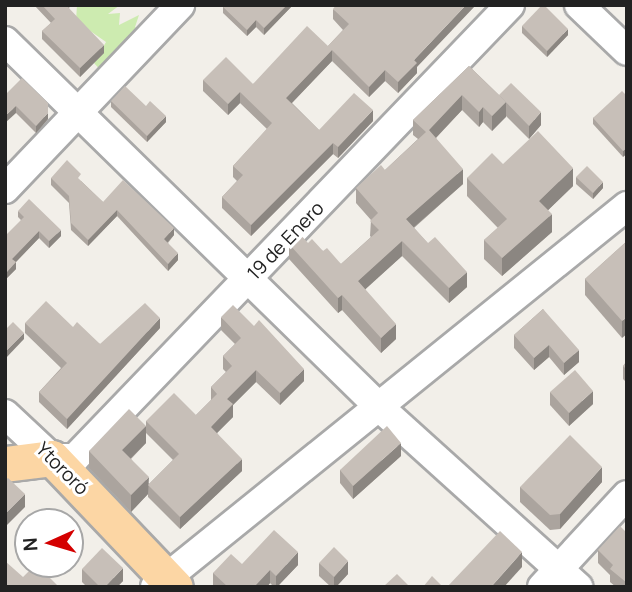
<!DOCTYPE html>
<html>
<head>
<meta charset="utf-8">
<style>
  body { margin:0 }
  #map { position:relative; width:632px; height:592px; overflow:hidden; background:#f2efe9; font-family:Manrope,sans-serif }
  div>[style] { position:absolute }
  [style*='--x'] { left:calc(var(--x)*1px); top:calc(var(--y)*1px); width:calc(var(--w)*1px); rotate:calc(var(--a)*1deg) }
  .grass>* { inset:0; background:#cdebb0 }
  .roads { filter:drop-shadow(2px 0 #a9a9a9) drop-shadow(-2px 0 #a9a9a9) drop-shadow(0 2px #a9a9a9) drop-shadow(0 -2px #a9a9a9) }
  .minor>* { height:28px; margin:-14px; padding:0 14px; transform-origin:14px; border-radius:14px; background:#fff }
  .major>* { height:35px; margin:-17.5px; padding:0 17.5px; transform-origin:17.5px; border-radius:17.5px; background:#fcd6a4 }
  .wall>* { inset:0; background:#aba49e }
  .shaded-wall>* { inset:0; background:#8b8681 }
  .building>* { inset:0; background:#c7bfb8 }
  span { translate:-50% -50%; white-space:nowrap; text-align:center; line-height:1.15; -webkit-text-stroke:6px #fff; paint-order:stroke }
  .street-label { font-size:19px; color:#222 }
  .frame { position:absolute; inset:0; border:7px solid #222; pointer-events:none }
  .north { position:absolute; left:14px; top:508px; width:70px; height:70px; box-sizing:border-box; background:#fff; border:2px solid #a7a7a7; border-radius:50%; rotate:266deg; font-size:19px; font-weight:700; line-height:28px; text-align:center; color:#222 }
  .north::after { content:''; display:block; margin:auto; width:24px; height:32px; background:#d40000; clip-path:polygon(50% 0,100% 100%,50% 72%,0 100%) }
</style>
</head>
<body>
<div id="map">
  <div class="grass">
    <i style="clip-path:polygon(77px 5px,120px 5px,108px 14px,120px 13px,119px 25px,139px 15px,135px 27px,142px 33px,103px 73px,94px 63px,106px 42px,76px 21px)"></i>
  </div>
  <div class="roads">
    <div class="minor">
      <i style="--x:579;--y:5;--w:66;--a:43.8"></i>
      <i style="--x:5;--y:41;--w:522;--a:44.38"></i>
      <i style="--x:378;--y:406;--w:270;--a:42.1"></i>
      <i style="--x:5;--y:189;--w:254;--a:-46.4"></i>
      <i style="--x:5;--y:414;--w:64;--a:43.1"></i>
      <i style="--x:52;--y:458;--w:23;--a:0"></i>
      <i style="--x:75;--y:458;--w:628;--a:-46.16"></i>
      <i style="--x:155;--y:587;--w:607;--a:-38.91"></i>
      <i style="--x:542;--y:587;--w:125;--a:-47.3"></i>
    </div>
    <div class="major">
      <i style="--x:5;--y:464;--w:47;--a:-7.3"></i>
      <i style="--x:52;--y:458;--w:178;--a:46.4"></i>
    </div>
  </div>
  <div class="wall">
    <i style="clip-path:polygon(34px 5px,70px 5px,69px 9px,104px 53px,80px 77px,42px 39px,42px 31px,51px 23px)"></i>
    <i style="clip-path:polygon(224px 5px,293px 5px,264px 35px,256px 27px,247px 36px,223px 13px,223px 7px)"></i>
    <i style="clip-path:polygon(333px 9px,417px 67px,417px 73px,398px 93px,385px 81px,369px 97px,332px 61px,292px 103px,319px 130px,373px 121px,338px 158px,333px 154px,251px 236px,222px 208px,222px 197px,237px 181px,233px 177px,233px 166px,267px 129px,240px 103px,228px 115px,203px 91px,203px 80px,253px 84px,328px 46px,343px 30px,333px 19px)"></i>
    <i style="clip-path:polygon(522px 26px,568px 35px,547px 57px,522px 33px)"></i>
    <i style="clip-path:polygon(469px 66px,499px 95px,541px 125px,529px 139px,506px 116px,492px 131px,483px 122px,479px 127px,462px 110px,436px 138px,463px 184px,414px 228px,467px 287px,449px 303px,402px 256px,365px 289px,396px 339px,381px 353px,342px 310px,338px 313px,289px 259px,289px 244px,308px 243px,323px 251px,341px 264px,371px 237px,370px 236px,371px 220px,356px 203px,356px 188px,385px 170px,418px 139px,413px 135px,413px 120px)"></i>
    <i style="clip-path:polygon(5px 95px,48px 119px,36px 133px,16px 113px)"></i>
    <i style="clip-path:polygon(627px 96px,623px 157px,593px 124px,593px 118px)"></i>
    <i style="clip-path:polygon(111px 101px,166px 122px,147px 142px,111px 107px)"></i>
    <i style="clip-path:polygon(503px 164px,573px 186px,548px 210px,552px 232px,502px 276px,484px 259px,484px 240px,498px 228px,467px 196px,467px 178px)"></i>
    <i style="clip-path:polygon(576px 177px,603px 188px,593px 199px,576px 184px)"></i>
    <i style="clip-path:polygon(51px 178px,81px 181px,103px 202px,174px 235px,168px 243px,178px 260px,168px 271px,117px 216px,88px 246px,71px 230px,69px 203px,51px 185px)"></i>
    <i style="clip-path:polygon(18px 211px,61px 236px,49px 248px,39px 238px,16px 262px,16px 269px,5px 280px,21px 220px,18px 217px)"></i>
    <i style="clip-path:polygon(627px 241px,622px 338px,585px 295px,585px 279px)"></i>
    <i style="clip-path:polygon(543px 309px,579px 362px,564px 375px,549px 357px,534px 370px,514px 348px,514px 335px)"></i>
    <i style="clip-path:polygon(evenodd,221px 317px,304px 381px,280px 405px,256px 382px,233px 405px,233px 417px,217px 433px,242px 471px,180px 529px,148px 497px,148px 494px,131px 512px,89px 468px,89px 451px,146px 426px,146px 421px,196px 415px,211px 400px,211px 387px,226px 372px,223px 369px,223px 356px,235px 344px,221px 330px,221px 317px,146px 433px,173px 460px,149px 484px,131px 459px,146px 443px,146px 433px)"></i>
    <i style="clip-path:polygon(25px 323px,73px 327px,100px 344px,160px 328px,67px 429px,39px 402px,39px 392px,61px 368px,25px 333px)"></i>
    <i style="clip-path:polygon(627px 361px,627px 383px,623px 379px,623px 366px)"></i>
    <i style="clip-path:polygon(550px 392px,593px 404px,569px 426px,550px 405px)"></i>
    <i style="clip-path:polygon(401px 456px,353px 499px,340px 483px,340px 470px)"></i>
    <i style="clip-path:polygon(602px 482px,560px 529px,550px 530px,520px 502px,520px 487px)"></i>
    <i style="clip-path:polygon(627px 533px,627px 587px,616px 587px,610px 582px,610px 575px,598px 563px,598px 550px)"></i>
    <i style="clip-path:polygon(319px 563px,348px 574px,336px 587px,331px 587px,319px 576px)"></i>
    <i style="clip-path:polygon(242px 564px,298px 565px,277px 587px,274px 587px,270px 583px,267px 587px,214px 587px,213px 586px,213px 573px)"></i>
    <i style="clip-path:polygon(82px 569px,123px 581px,117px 587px,87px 587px,82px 582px)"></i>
  </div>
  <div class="shaded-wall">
    <i style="clip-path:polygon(287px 5px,293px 5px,264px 35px,264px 28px)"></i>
    <i style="clip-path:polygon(466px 5px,476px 5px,417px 67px,417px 73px,398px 93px,398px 82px,414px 60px)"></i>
    <i style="clip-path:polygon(256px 20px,256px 27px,247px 36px,247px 30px)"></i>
    <i style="clip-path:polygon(568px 29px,568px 35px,547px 57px,547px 51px)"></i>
    <i style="clip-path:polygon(104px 45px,104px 53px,80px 77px,80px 68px)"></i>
    <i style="clip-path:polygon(332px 50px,332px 61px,286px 109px,286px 98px)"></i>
    <i style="clip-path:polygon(385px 70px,385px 81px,369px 97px,369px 87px)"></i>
    <i style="clip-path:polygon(240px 92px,240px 103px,228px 115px,228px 104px)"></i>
    <i style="clip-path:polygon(462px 95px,462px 110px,429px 145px,429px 130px)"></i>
    <i style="clip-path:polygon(506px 102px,506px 117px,492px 131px,492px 116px)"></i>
    <i style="clip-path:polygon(16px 106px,16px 113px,5px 123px,5px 116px)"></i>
    <i style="clip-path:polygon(483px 107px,483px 122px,479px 127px,479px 112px)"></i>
    <i style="clip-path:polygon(373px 110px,373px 121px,338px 158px,338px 147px)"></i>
    <i style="clip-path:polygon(541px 112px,541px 125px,529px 139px,529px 126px)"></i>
    <i style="clip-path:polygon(48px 113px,48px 119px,36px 133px,36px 126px)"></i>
    <i style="clip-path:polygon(166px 116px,166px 122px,147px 142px,147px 136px)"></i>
    <i style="clip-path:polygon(333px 143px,333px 154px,251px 236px,251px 225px)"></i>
    <i style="clip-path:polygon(627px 147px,627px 154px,623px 157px,623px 151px)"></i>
    <i style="clip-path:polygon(573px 168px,573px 186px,539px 219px,539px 201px)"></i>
    <i style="clip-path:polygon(463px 169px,463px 184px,406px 234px,406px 219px)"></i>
    <i style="clip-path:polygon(603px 182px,603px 188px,593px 199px,593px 193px)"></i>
    <i style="clip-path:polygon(117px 210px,117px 216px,88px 246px,88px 240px)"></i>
    <i style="clip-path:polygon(552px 214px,552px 232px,502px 276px,502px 258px)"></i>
    <i style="clip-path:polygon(174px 228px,174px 235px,164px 246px,164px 239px)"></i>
    <i style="clip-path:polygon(61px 230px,61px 236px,49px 248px,49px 241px)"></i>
    <i style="clip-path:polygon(39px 231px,39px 238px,12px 266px,12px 259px)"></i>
    <i style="clip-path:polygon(402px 241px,402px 256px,358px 296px,358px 281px)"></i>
    <i style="clip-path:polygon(178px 253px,178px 260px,168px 271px,168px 264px)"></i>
    <i style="clip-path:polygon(16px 262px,16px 269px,5px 280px,5px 274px)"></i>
    <i style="clip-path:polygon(467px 272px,467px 287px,449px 303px,449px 288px)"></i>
    <i style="clip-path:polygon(342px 295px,342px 310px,338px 313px,338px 298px)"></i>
    <i style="clip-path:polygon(627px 317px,627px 334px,622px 338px,622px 321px)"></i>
    <i style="clip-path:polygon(160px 318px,160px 328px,67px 429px,67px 419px)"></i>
    <i style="clip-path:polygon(396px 324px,396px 339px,381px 353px,381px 338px)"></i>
    <i style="clip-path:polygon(24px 333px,24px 339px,5px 359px,5px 352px)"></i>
    <i style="clip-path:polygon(549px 345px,549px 357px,534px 370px,534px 358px)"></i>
    <i style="clip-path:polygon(579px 350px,579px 362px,564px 375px,564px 363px)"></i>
    <i style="clip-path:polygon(304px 369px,304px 381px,280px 405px,280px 393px)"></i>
    <i style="clip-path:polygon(256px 370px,256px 382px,233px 405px,233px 417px,211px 439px,211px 427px,227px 399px)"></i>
    <i style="clip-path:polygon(593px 391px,593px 404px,569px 426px,569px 413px)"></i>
    <i style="clip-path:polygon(146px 426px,146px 443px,122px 467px,122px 450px)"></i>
    <i style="clip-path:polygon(401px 443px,401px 456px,353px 499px,353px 486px)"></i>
    <i style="clip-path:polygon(242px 459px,242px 471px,180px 529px,180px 517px)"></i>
    <i style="clip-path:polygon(602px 467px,602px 482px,560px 529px,560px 514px)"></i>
    <i style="clip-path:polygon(149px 477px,148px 494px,131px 512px,131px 495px)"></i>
    <i style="clip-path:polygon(25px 494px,25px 507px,5px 527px,5px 514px)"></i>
    <i style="clip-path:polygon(298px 552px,298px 565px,277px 587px,276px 587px,276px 576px)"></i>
    <i style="clip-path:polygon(522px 552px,522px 567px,504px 587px,491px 587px)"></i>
    <i style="clip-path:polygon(348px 561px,348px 574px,336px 587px,334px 587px,334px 577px)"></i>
    <i style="clip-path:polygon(123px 568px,123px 581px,117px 587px,105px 587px)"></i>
    <i style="clip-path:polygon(270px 570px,270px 583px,267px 587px,254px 587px)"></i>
  </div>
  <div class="building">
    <i style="clip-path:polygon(42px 5px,66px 5px,104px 45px,80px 68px,42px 31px,55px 19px)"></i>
    <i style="clip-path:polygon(224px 5px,287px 5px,264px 28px,256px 20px,247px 30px,223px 7px)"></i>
    <i style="clip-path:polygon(336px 5px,466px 5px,414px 60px,417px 63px,398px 82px,385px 70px,369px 87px,332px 50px,286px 98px,319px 130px,354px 93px,373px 110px,338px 147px,333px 143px,251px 225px,222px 197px,243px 175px,233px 166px,272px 123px,240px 92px,228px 104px,203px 80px,226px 57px,253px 84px,307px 26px,328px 46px,349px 24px,333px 9px)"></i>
    <i style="clip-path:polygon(542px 5px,544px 5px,568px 29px,547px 51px,522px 26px)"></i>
    <i style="clip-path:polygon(469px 66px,506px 102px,492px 116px,483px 107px,479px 112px,462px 95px,429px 130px,463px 169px,406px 219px,428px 243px,435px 237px,467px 272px,449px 288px,402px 241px,358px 281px,396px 324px,381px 338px,342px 295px,338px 298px,289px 244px,300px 234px,308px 243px,312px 239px,323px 251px,327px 248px,341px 264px,379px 230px,370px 221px,378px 213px,356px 188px,381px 165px,385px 170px,426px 132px,413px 120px)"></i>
    <i style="clip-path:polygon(22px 78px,48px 103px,48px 113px,36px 126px,16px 106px,5px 116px,5px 95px)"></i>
    <i style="clip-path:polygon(511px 83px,541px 112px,529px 126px,499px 95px)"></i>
    <i style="clip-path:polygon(125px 86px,146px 106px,150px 101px,166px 116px,147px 136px,111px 101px)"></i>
    <i style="clip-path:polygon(622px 91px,627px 96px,627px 147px,623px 151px,593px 118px)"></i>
    <i style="clip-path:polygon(538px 131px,573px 168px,539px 201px,552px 214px,502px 258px,484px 240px,507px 219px,467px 178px,492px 153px,503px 164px)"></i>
    <i style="clip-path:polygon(67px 160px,81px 174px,78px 178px,103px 202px,123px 180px,174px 228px,164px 239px,178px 253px,168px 264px,117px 210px,88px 240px,71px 223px,69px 196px,51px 178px)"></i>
    <i style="clip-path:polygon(587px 166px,603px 182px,593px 193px,576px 177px)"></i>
    <i style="clip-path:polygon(29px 199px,61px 230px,49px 241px,39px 231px,12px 259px,16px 262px,5px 274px,5px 236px,24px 217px,18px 211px)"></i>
    <i style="clip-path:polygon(627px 241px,627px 317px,622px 321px,585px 279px)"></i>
    <i style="clip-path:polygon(46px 301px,73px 327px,77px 322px,100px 344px,145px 303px,160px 318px,67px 419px,39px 392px,67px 363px,25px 323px)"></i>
    <i style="clip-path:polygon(233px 305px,254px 326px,259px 320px,304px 369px,280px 393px,256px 370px,227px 399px,233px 404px,211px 427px,242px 459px,180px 517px,148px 485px,179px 454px,146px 421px,174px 393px,196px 415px,217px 394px,211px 387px,232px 366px,223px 356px,241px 338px,221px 317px)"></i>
    <i style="clip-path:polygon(543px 309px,579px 350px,564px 363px,549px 345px,534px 358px,514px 335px)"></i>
    <i style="clip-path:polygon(13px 322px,24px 333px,5px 352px,5px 330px)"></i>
    <i style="clip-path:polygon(627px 361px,627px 370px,623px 366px)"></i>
    <i style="clip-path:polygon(575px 370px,593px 391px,569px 413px,550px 392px)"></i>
    <i style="clip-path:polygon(129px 409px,146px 426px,122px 450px,149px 477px,131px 495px,89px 451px)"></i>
    <i style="clip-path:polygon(387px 426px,401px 443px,353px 486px,340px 470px)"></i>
    <i style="clip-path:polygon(570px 435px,602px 467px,560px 514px,550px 515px,520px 487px)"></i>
    <i style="clip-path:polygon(8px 478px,25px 494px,5px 514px,5px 480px)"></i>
    <i style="clip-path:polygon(620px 526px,627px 533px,627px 583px,610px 569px,613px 565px,598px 550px)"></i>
    <i style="clip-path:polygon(274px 530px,298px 552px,276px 576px,270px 570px,254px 587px,228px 587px,213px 573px,231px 554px,242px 564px)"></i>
    <i style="clip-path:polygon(500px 531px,522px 552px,491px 587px,447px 587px)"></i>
    <i style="clip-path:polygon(334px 547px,348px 561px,334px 577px,319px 563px)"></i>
    <i style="clip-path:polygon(102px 548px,123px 568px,105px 587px,100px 587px,82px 569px)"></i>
    <i style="clip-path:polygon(5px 561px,23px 577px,36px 564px,59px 587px,5px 587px)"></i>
    <i style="clip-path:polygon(397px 574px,410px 587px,383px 587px)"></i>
    <i style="clip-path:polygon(432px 576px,443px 587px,423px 587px)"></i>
  </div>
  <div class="street-label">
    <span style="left:286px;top:241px;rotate:-46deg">19 de Enero</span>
    <span style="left:62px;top:469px;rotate:45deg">Ytororó</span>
  </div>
  <div class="frame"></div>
  <div class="north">N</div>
</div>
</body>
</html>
